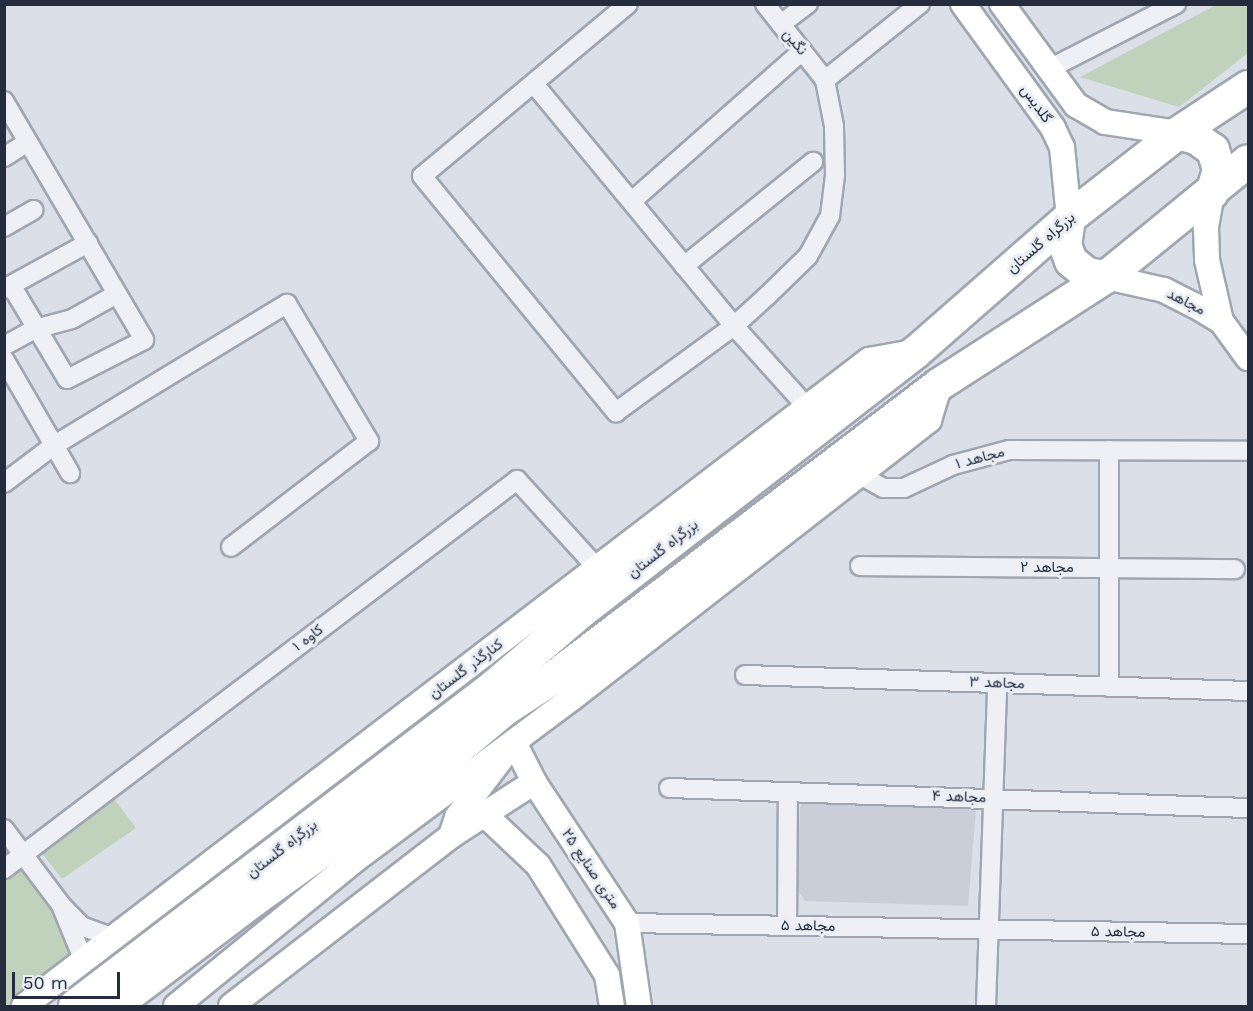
<!DOCTYPE html>
<html>
<head>
<meta charset="utf-8">
<style>
  body { margin:0 }
  #map { position:relative; width:1253px; height:1011px; overflow:hidden; background:#dbdfe7; font-family:"Work Sans",Vazirmatn,sans-serif }
  div>[style] { position:absolute }
  [style*='--x'] { left:calc(var(--x)*1px); top:calc(var(--y)*1px); width:calc(var(--w)*1px); rotate:calc(var(--a)*1deg) }
  .built>* { inset:0; background:#c9ced9 }
  .green>* { inset:0; background:#c0d2bb }
  .roads { filter:drop-shadow(2px 0 #a0a6b1) drop-shadow(-2px 0 #a0a6b1) drop-shadow(0 2px #a0a6b1) drop-shadow(0 -2px #a0a6b1) }
  .street>* { height:18px; margin:-9px; padding:0 9px; transform-origin:9px; border-radius:9px; background:#eef0f5 }
  .secondary>* { height:24px; margin:-12px; padding:0 12px; transform-origin:12px; border-radius:12px; background:#fff }
  .highway>* { height:32px; margin:-16px; padding:0 16px; transform-origin:16px; border-radius:16px; background:#fff }
  span { translate:-50% -50%; white-space:nowrap; text-align:center; line-height:1.15; -webkit-text-stroke:6px #eaeef5; paint-order:stroke }
  .street-label { font-size:15px; color:#242c3e }
  .frame { position:absolute; inset:0; border:6px solid #242c3e; pointer-events:none }
  .scale { position:absolute; left:12px; top:972px; width:108px; height:27px; box-sizing:border-box; border:3px solid #242c3e; border-top:0; padding-left:8px; font-size:18px; line-height:21px; white-space:nowrap; color:#242c3e; -webkit-text-stroke:4px #eaeef5; paint-order:stroke }
</style>
</head>
<body>
<div id="map">
  <div class="built">
    <i style="clip-path:polygon(803px 802px,976px 808px,968px 906px,805px 901px,797px 889px,800px 807px)"></i>
  </div>
  <div class="green">
    <i style="clip-path:polygon(1216px 5px,1248px 5px,1248px 53px,1179px 107px,1080px 77px)"></i>
    <i style="clip-path:polygon(112px 796px,136px 828px,62px 879px,37px 847px)"></i>
    <i style="clip-path:polygon(23px 854px,84px 961px,25px 1006px,5px 1006px,5px 868px)"></i>
  </div>
  <div class="roads">
    <div class="street">
      <i style="--x:628;--y:4;--w:268;--a:140.1"></i>
      <i style="--x:422;--y:176;--w:306;--a:50.6"></i>
      <i style="--x:616;--y:412;--w:146;--a:-36.1"></i>
      <i style="--x:734;--y:326;--w:45;--a:-42.3"></i>
      <i style="--x:767;--y:296;--w:57;--a:-44.3"></i>
      <i style="--x:808;--y:256;--w:46;--a:-61.2"></i>
      <i style="--x:830;--y:216;--w:41;--a:-83"></i>
      <i style="--x:835;--y:175;--w:49;--a:-91.2"></i>
      <i style="--x:834;--y:126;--w:47;--a:-101.1"></i>
      <i style="--x:825;--y:80;--w:97;--a:-128.3"></i>
      <i style="--x:781;--y:24;--w:34;--a:-37"></i>
      <i style="--x:1049;--y:69;--w:143;--a:-27.1"></i>
      <i style="--x:825;--y:80;--w:122;--a:-38.7"></i>
      <i style="--x:534;--y:84;--w:314;--a:50.4"></i>
      <i style="--x:734;--y:326;--w:109;--a:48"></i>
      <i style="--x:4;--y:101;--w:277;--a:59.6"></i>
      <i style="--x:144;--y:340;--w:86;--a:153.1"></i>
      <i style="--x:67;--y:379;--w:109;--a:-120.8"></i>
      <i style="--x:4;--y:157;--w:28;--a:-32"></i>
      <i style="--x:632;--y:201;--w:227;--a:-41.4"></i>
      <i style="--x:4;--y:227;--w:34;--a:-30"></i>
      <i style="--x:684;--y:266;--w:166;--a:-38.9"></i>
      <i style="--x:4;--y:289;--w:96;--a:-28.7"></i>
      <i style="--x:4;--y:346;--w:35;--a:-29"></i>
      <i style="--x:35;--y:329;--w:38;--a:-15"></i>
      <i style="--x:72;--y:319;--w:51;--a:-29.1"></i>
      <i style="--x:4;--y:359;--w:132;--a:59.9"></i>
      <i style="--x:860;--y:475;--w:26;--a:29"></i>
      <i style="--x:883;--y:488;--w:21;--a:0"></i>
      <i style="--x:904;--y:488;--w:54;--a:-25.1"></i>
      <i style="--x:953;--y:465;--w:58;--a:-15"></i>
      <i style="--x:1009;--y:450;--w:239;--a:0.2"></i>
      <i style="--x:4;--y:483;--w:61;--a:-37.1"></i>
      <i style="--x:53;--y:446;--w:274;--a:-31.3"></i>
      <i style="--x:287;--y:304;--w:160;--a:59.1"></i>
      <i style="--x:369;--y:441;--w:174;--a:142.5"></i>
      <i style="--x:860;--y:566;--w:375;--a:0.5"></i>
      <i style="--x:745;--y:675;--w:503;--a:1.82"></i>
      <i style="--x:1109;--y:687;--w:237;--a:-90"></i>
      <i style="--x:669;--y:788;--w:579;--a:1.98"></i>
      <i style="--x:4;--y:829;--w:95;--a:53.1"></i>
      <i style="--x:4;--y:869;--w:644;--a:-37.17"></i>
      <i style="--x:517;--y:480;--w:120;--a:47.7"></i>
      <i style="--x:627;--y:923;--w:621;--a:1.01"></i>
      <i style="--x:787;--y:926;--w:134;--a:-89.6"></i>
      <i style="--x:84;--y:961;--w:61;--a:-112.3"></i>
      <i style="--x:61;--y:905;--w:29;--a:46"></i>
      <i style="--x:81;--y:926;--w:35;--a:20"></i>
      <i style="--x:986;--y:1006;--w:323;--a:-88"></i>
    </div>
    <div class="secondary">
      <i style="--x:963;--y:4;--w:153;--a:54"></i>
      <i style="--x:1053;--y:128;--w:21;--a:65"></i>
      <i style="--x:1062;--y:147;--w:71;--a:84.4"></i>
      <i style="--x:1002;--y:4;--w:125;--a:53.8"></i>
      <i style="--x:1076;--y:105;--w:34;--a:30"></i>
      <i style="--x:1105;--y:122;--w:74;--a:8.6"></i>
      <i style="--x:1212;--y:193;--w:36;--a:100"></i>
      <i style="--x:1206;--y:228;--w:32;--a:88"></i>
      <i style="--x:1207;--y:260;--w:63;--a:77.1"></i>
      <i style="--x:1106;--y:277;--w:59;--a:12.6"></i>
      <i style="--x:1164;--y:290;--w:34;--a:27"></i>
      <i style="--x:1194;--y:305;--w:31;--a:31"></i>
      <i style="--x:1221;--y:321;--w:46;--a:53.9"></i>
      <i style="--x:484;--y:814;--w:74;--a:43.4"></i>
      <i style="--x:538;--y:865;--w:130;--a:57.9"></i>
      <i style="--x:607;--y:975;--w:31;--a:81"></i>
      <i style="--x:451;--y:836;--w:20;--a:-72"></i>
      <i style="--x:457;--y:817;--w:94;--a:-52.8"></i>
      <i style="--x:514;--y:742;--w:45;--a:63.4"></i>
      <i style="--x:534;--y:782;--w:169;--a:56.6"></i>
      <i style="--x:627;--y:923;--w:84;--a:81.8"></i>
      <i style="--x:24;--y:1006;--w:1064;--a:-37.4"></i>
      <i style="--x:869;--y:360;--w:46;--a:-10.1"></i>
      <i style="--x:176;--y:1006;--w:231;--a:-39.2"></i>
      <i style="--x:355;--y:860;--w:269;--a:-36.7"></i>
      <i style="--x:571;--y:699;--w:454;--a:-37.9"></i>
      <i style="--x:929;--y:420;--w:38;--a:-73"></i>
      <i style="--x:231;--y:1006;--w:278;--a:-37.7"></i>
      <i style="--x:451;--y:836;--w:99;--a:-33"></i>
    </div>
    <div class="highway">
      <i style="--x:1178;--y:133;--w:19;--a:16"></i>
      <i style="--x:1196;--y:138;--w:21;--a:35"></i>
      <i style="--x:1213;--y:150;--w:21;--a:73"></i>
      <i style="--x:1219;--y:170;--w:24;--a:107"></i>
      <i style="--x:1069;--y:218;--w:27;--a:98"></i>
      <i style="--x:1065;--y:245;--w:17;--a:69"></i>
      <i style="--x:1071;--y:261;--w:21;--a:39"></i>
      <i style="--x:1087;--y:274;--w:19;--a:9"></i>
      <i style="--x:75;--y:1006;--w:526;--a:-37.35"></i>
      <i style="--x:493;--y:687;--w:117;--a:-40.5"></i>
      <i style="--x:582;--y:611;--w:423;--a:-37.8"></i>
      <i style="--x:916;--y:352;--w:203;--a:-41.2"></i>
      <i style="--x:1069;--y:218;--w:138;--a:-37.9"></i>
      <i style="--x:1178;--y:133;--w:84;--a:-33.3"></i>
      <i style="--x:114;--y:1006;--w:176;--a:-37.1"></i>
      <i style="--x:254;--y:900;--w:202;--a:-35.7"></i>
      <i style="--x:418;--y:782;--w:112;--a:-39.9"></i>
      <i style="--x:504;--y:710;--w:55;--a:-33.1"></i>
      <i style="--x:550;--y:680;--w:490;--a:-37.2"></i>
      <i style="--x:940;--y:384;--w:197;--a:-32.8"></i>
      <i style="--x:1106;--y:277;--w:183;--a:-39.2"></i>
    </div>
  </div>
  <div class="street-label">
    <span style="left:795px;top:42px;rotate:51deg">نگین</span>
    <span style="left:1036px;top:104px;rotate:54deg">گلدیس</span>
    <span style="left:1041px;top:243px;rotate:-41deg">بزرگراه گلستان</span>
    <span style="left:1186px;top:302px;rotate:27deg">مجاهد</span>
    <span style="left:980px;top:458px;rotate:-15deg">۱ مجاهد</span>
    <span style="left:663px;top:549px;rotate:-38deg">بزرگراه گلستان</span>
    <span style="left:1047px;top:568px">مجاهد ۲</span>
    <span style="left:308px;top:638px;rotate:-37deg">کاوه ۱</span>
    <span style="left:466px;top:669px;rotate:-37deg">کنارگذر گلستان</span>
    <span style="left:997px;top:683px;rotate:2deg">مجاهد ۳</span>
    <span style="left:959px;top:797px;rotate:2deg">مجاهد ۴</span>
    <span style="left:282px;top:849px;rotate:-38deg">بزرگراه گلستان</span>
    <span style="left:591px;top:869px;rotate:56deg">۲۵ متری صنایع</span>
    <span style="left:808px;top:926px;rotate:1deg">۵ مجاهد</span>
    <span style="left:1118px;top:932px;rotate:1deg">مجاهد ۵</span>
  </div>
  <div class="frame"></div>
  <div class="scale">50 m</div>
</div>
</body>
</html>
